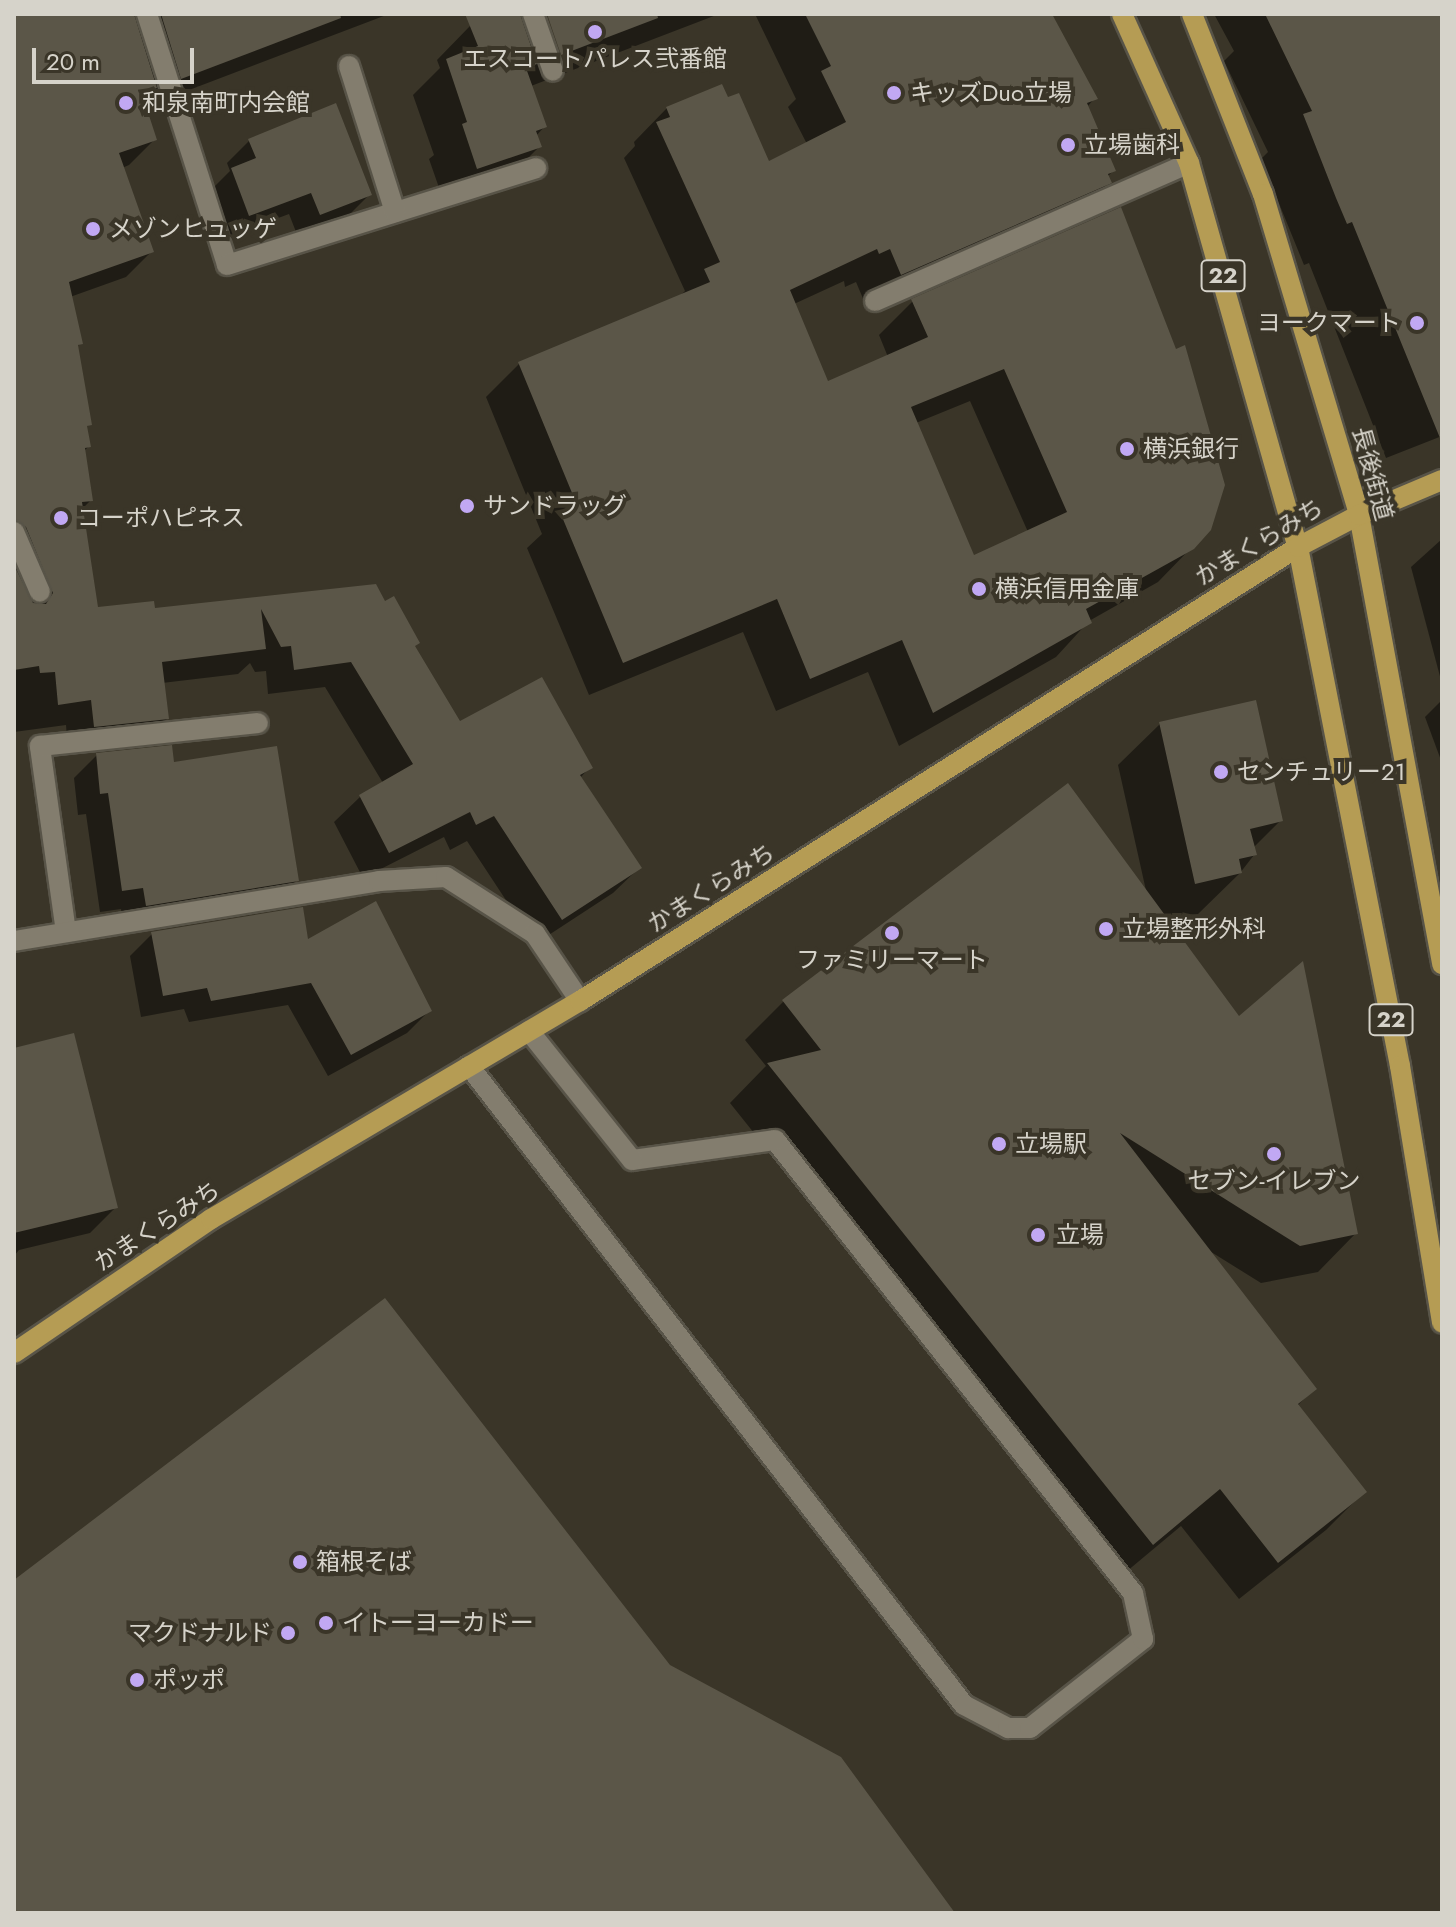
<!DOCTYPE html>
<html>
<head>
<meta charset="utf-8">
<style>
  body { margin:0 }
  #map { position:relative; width:1456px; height:1927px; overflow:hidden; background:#3a3528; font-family:Jost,"Noto Sans JP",sans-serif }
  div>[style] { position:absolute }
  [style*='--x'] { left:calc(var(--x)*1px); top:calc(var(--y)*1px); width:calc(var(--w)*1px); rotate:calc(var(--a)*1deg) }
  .shadow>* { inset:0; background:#0007 }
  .building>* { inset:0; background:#5b5648 }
  .roads { filter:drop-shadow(2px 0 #585448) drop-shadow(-2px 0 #585448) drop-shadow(0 2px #585448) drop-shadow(0 -2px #585448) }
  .minor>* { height:20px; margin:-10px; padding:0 10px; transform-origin:10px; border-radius:10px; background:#837d6e }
  .major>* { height:20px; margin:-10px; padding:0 10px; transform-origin:10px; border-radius:10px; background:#b59c54 }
  .dots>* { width:22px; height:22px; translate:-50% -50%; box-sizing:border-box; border:4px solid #3a3528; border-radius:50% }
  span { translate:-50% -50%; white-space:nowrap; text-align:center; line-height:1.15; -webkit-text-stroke:8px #3a3528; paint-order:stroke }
  .shield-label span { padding:2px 6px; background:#3a3528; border:2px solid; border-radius:6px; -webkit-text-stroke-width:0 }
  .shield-label { font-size:22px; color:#d6d3ca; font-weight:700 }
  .poi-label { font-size:24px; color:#d6d3ca }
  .left { translate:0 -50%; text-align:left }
  .right { translate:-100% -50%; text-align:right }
  .street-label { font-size:24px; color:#d6d3ca }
  .frame { position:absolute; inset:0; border:16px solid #d6d3ca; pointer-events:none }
  .scale { position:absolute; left:32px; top:48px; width:162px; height:36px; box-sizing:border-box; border:4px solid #d6d3ca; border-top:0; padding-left:10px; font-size:24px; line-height:28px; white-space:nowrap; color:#d6d3ca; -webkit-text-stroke:6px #3a3528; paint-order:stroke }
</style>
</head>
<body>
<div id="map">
  <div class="shadow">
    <i style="clip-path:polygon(14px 14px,389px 14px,155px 103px,151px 91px,142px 100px,155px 139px,129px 165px,122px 168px,152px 251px,126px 277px,70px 297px,80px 343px,76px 348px,89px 424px,85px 428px,89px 446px,84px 451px,91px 500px,81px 510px,96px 609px,153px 610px,375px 586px,459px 724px,590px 767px,580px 778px,639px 868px,613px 893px,535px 944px,467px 841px,450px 850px,444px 837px,363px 878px,334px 822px,360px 797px,383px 783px,325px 687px,268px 694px,266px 671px,255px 672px,250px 663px,238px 674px,162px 683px,167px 719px,141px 744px,68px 752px,66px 725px,14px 732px)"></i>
    <i style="clip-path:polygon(evenodd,503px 14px,719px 14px,531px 86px,545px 126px,536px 136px,540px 146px,506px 180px,444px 202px,429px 159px,434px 155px,413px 95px,440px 68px,437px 60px,470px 26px,503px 14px,545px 14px,549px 14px,566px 63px,562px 65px,545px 14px)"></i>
    <i style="clip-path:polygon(evenodd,755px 14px,1050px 14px,1095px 98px,1087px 107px,1114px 170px,1107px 177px,1109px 182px,1076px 216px,867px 308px,856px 282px,845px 287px,844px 281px,794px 304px,827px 383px,888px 357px,879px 335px,913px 301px,1120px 210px,1192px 547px,1158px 582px,1089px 621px,1056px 657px,899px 746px,868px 672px,776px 711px,743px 632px,589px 695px,527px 548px,542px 534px,486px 397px,519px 364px,678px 298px,685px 291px,624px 158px,635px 146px,634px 142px,667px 108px,768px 164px,807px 144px,788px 107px,796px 99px,755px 14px,970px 401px,1028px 532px,973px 557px,916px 423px,970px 401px)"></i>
    <i style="clip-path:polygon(1214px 14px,1442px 14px,1442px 436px,1386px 458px,1309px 263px,1304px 265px,1261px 159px,1268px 152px,1224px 61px,1234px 51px)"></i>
    <i style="clip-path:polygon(249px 141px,370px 194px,347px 217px,298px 237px,289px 214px,227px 237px,209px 192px,230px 171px,227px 163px)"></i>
    <i style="clip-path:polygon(1442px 539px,1442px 684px,1411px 567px)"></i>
    <i style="clip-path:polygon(1442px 700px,1442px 763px,1425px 717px)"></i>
    <i style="clip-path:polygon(1160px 724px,1280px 821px,1253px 848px,1254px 855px,1240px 873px,1198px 914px,1167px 921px,1356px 1233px,1318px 1272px,1261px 1283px,1208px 1250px,1314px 1389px,1297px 1406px,1364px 1492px,1326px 1530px,1239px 1599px,1181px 1526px,1114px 1582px,730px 1103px,766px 1066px,745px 1040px,784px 1001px,1147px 895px,1118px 765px)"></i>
    <i style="clip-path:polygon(97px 755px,172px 764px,297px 880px,275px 903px,124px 927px,121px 909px,100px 912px,86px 814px,78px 815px,74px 778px)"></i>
    <i style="clip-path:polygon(152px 934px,306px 942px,430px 1010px,407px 1033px,328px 1076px,288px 1005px,189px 1022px,184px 1009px,141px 1017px,130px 956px)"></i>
    <i style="clip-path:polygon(14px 1050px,116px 1207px,90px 1233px,19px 1250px,14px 1256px)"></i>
  </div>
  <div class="building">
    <i style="clip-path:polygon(14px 14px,134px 14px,157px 88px,142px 94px,157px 140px,119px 153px,154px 252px,69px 282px,83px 344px,78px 345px,92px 425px,87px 426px,91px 447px,85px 448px,93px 501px,82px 502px,98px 607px,154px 601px,155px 608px,376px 584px,385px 601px,394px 596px,420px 643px,415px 646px,460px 721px,542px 677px,593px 768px,580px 775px,642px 868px,562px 920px,494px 816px,476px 825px,470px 812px,389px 853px,359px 795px,413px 764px,351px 662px,294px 670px,291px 646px,281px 647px,261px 609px,266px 649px,162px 662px,169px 719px,94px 727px,91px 700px,58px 705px,55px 672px,40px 673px,39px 666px,14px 670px,14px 565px,33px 603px,46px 604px,53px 593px,26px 527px,14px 519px)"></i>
    <i style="clip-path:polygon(161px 14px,340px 14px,341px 18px,181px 79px)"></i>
    <i style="clip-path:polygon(465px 14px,520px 14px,537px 64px,526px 68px,547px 127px,536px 131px,542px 147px,477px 169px,462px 124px,467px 122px,446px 59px,478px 46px)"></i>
    <i style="clip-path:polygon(547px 14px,657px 14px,658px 18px,561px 55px)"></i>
    <i style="clip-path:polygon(evenodd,805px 14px,1052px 14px,1098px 99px,1087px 103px,1116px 171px,1108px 174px,1112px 183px,901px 275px,890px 249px,879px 254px,877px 249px,790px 290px,828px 381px,928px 337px,911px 299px,1121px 207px,1176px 349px,1185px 345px,1225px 485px,1211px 530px,1194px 549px,1086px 609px,1092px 623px,933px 713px,902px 640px,810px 679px,777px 599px,623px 663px,560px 512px,577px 505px,518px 362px,710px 282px,704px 269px,720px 262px,656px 122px,670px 117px,666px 107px,722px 84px,728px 97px,739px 93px,769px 161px,846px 122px,821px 71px,831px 66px,805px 14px,1004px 369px,1067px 512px,974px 555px,911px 407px,1004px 369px)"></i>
    <i style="clip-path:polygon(1265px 14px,1442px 14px,1442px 443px,1352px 222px,1347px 224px,1336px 198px,1303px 114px,1312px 111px)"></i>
    <i style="clip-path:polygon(336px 103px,372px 195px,320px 215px,311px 193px,249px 216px,231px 168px,256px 158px,248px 139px)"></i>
    <i style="clip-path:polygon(1256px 700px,1283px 821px,1250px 829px,1257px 855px,1239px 859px,1242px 873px,1195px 884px,1159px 722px)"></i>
    <i style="clip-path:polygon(172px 745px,174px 762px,277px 746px,299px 881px,146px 906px,143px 888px,122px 891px,108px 793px,100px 794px,96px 753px)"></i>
    <i style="clip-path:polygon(1068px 783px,1239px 1016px,1303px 961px,1358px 1234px,1300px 1246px,1120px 1133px,1317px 1389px,1298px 1404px,1367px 1492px,1278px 1563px,1220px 1489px,1153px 1545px,767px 1063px,821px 1050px,782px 1000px)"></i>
    <i style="clip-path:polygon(376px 901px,432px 1011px,351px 1055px,311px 983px,211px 1001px,207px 988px,163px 996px,151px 932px,303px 907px,308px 939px)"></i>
    <i style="clip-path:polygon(74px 1033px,118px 1208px,14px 1233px,14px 1048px)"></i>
    <i style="clip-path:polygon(385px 1298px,670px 1665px,841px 1757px,955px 1913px,14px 1913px,14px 1580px)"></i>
  </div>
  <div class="roads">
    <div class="minor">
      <i style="--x:147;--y:14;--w:263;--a:72.3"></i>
      <i style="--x:227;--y:265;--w:324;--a:-17.4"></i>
      <i style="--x:533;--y:14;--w:60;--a:70.7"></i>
      <i style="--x:349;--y:66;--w:153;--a:72.5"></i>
      <i style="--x:875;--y:301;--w:343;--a:-23.7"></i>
      <i style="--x:14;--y:532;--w:65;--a:66.6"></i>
      <i style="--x:66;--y:932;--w:188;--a:-98"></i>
      <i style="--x:40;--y:746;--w:219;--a:-6"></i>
      <i style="--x:14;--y:941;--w:370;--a:-9.3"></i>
      <i style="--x:379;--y:881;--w:67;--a:-3.4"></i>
      <i style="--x:446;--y:877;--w:106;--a:32.6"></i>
      <i style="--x:535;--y:934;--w:81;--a:56.1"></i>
      <i style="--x:469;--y:1066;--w:808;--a:52.24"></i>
      <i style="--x:964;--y:1705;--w:50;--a:27.6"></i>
      <i style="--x:1008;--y:1728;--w:22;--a:0"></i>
      <i style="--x:1030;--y:1728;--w:144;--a:-38.2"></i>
      <i style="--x:1143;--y:1639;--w:47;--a:-102.3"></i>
      <i style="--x:1133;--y:1593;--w:577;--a:-128.32"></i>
      <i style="--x:775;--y:1140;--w:144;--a:172"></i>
      <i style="--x:632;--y:1160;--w:165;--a:-128.6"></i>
    </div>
    <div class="major">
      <i style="--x:1122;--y:14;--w:163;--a:65.8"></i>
      <i style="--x:1189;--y:163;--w:399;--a:74.2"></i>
      <i style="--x:1298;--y:547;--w:529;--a:78.88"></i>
      <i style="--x:1400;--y:1066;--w:260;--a:80.7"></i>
      <i style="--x:1192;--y:14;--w:193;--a:68.5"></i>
      <i style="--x:1263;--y:194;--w:335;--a:73.3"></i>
      <i style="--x:1359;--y:515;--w:457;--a:79.5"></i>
      <i style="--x:14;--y:1353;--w:238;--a:-34.2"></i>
      <i style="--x:211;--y:1219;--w:429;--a:-30.6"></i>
      <i style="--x:580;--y:1001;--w:849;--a:-32.31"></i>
      <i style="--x:1298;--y:547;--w:69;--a:-27.7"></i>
      <i style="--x:1359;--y:515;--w:90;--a:-22.9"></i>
    </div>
  </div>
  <div class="dots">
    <i style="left:595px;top:32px;background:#c1a8f3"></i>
    <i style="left:894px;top:93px;background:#c1a8f3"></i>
    <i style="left:126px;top:103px;background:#c1a8f3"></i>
    <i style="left:1068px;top:145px;background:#c1a8f3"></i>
    <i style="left:93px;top:229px;background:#c1a8f3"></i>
    <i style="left:1417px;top:323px;background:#c1a8f3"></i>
    <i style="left:1127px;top:449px;background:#c1a8f3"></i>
    <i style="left:467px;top:506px;background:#c1a8f3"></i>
    <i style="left:61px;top:518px;background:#c1a8f3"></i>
    <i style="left:979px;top:589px;background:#c1a8f3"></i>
    <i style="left:1221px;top:772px;background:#c1a8f3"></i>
    <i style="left:1106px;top:929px;background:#c1a8f3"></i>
    <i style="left:892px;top:933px;background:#c1a8f3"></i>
    <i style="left:999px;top:1144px;background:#c1a8f3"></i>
    <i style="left:1274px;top:1154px;background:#c1a8f3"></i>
    <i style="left:1038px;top:1235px;background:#c1a8f3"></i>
    <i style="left:300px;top:1562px;background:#c1a8f3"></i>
    <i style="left:326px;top:1623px;background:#c1a8f3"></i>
    <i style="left:288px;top:1633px;background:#c1a8f3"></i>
    <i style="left:137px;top:1680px;background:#c1a8f3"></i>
  </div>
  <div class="shield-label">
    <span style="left:1223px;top:276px">22</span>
    <span style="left:1391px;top:1020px">22</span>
  </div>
  <div class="poi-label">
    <span style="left:595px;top:59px">エスコートパレス弐番館</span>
    <span class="left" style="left:910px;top:93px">キッズDuo立場</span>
    <span class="left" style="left:142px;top:103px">和泉南町内会館</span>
    <span class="left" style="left:1084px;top:145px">立場歯科</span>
    <span class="left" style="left:109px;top:229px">メゾンヒュッゲ</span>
    <span class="right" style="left:1401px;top:323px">ヨークマート</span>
    <span class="left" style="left:1143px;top:449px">横浜銀行</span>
    <span class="left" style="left:483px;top:506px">サンドラッグ</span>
    <span class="left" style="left:77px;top:518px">コーポハピネス</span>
    <span class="left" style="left:995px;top:589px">横浜信用金庫</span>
    <span class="left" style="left:1237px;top:772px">センチュリー21</span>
    <span class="left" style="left:1122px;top:929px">立場整形外科</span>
    <span style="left:892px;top:960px">ファミリーマート</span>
    <span class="left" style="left:1015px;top:1144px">立場駅</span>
    <span style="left:1274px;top:1181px">セブン-イレブン</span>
    <span class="left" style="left:1056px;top:1235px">立場</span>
    <span class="left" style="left:316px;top:1562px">箱根そば</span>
    <span class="left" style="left:342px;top:1623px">イトーヨーカドー</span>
    <span class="right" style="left:272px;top:1633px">マクドナルド</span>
    <span class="left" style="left:153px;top:1680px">ポッポ</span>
  </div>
  <div class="street-label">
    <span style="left:1373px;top:474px;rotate:75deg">長後街道</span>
    <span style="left:1259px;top:542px;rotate:-31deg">かまくらみち</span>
    <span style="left:711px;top:888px;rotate:-32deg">かまくらみち</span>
    <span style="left:157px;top:1226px;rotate:-33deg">かまくらみち</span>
  </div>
  <div class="frame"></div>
  <div class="scale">20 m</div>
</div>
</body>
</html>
